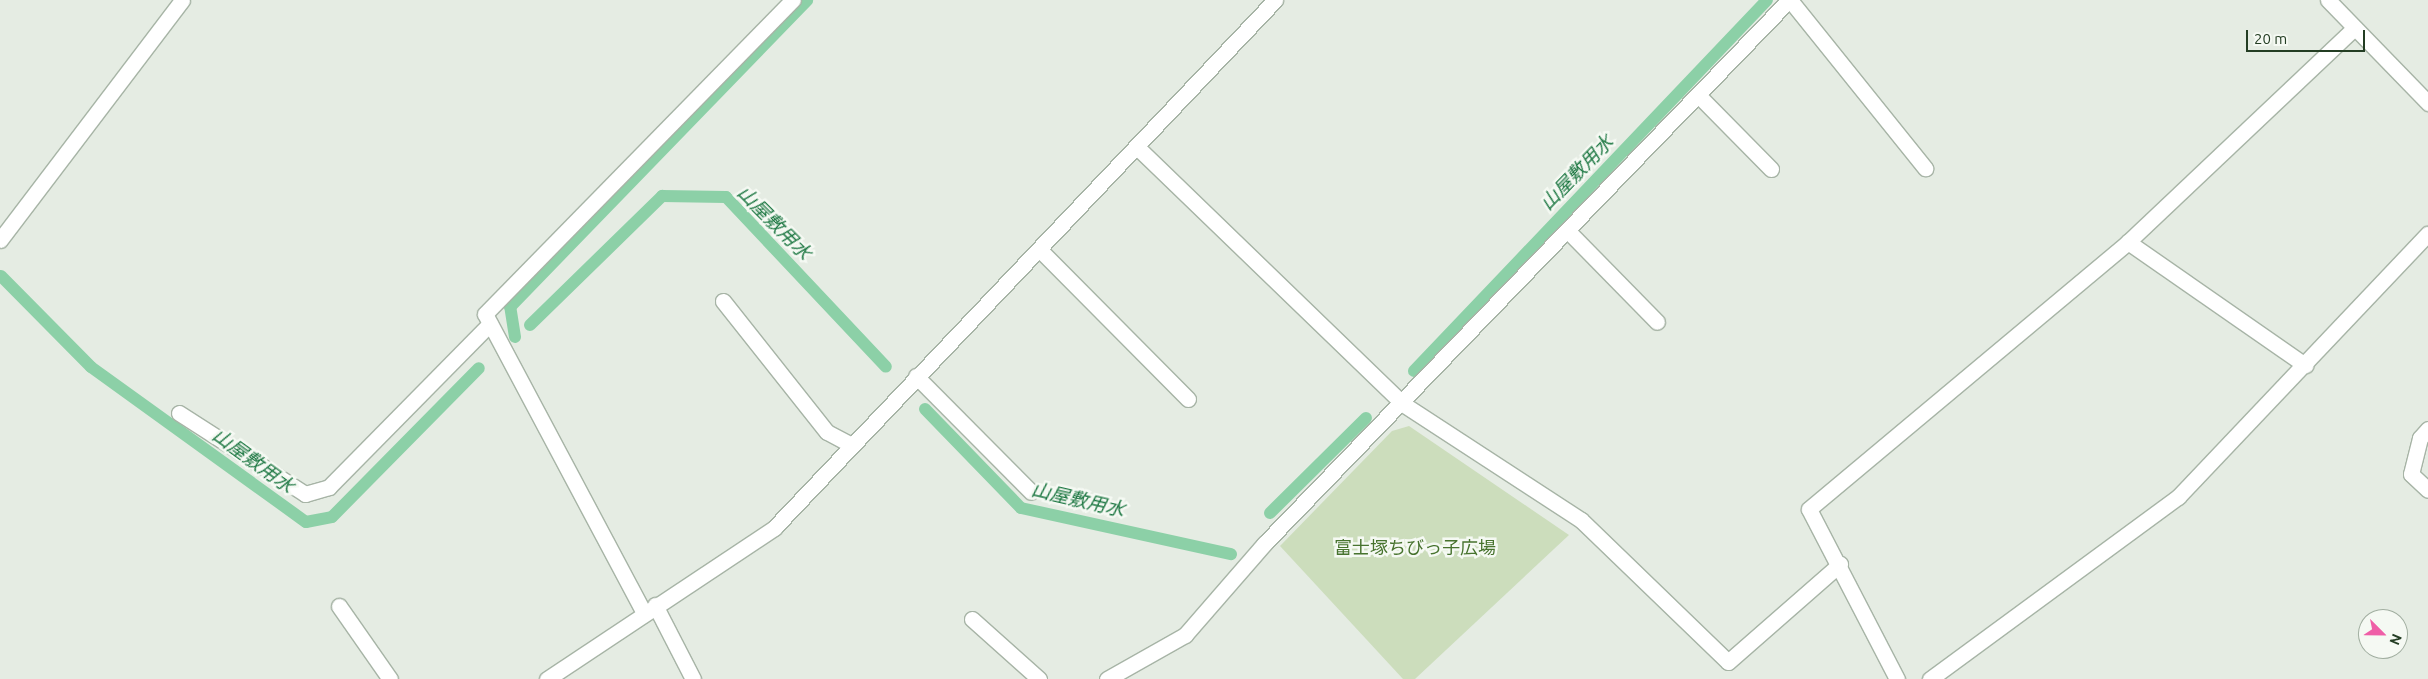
<!DOCTYPE html>
<html>
<head>
<meta charset="utf-8">
<style>
  body { margin:0 }
  #map { position:relative; width:2428px; height:679px; overflow:hidden; background:#e5ece3; font-family:Ubuntu,"Noto Sans JP",sans-serif }
  div>[style] { position:absolute }
  [style*='--x'] { left:calc(var(--x)*1px); top:calc(var(--y)*1px); width:calc(var(--w)*1px); rotate:calc(var(--a)*1deg) }
  .green>* { inset:0; background:#ccddbc }
  .stream>* { height:12px; margin:-6px; padding:0 6px; transform-origin:6px; border-radius:6px; background:#8cd0a7 }
  .roads { filter:drop-shadow(1px 0 #a7b4a6) drop-shadow(-1px 0 #a7b4a6) drop-shadow(0 1px #a7b4a6) drop-shadow(0 -1px #a7b4a6) }
  .minor>* { height:15px; margin:-7.5px; padding:0 7.5px; transform-origin:7.5px; border-radius:7.5px; background:#fff }
  span { translate:-50% -50%; white-space:nowrap; text-align:center; line-height:1.15; -webkit-text-stroke:5px #f5f9f3; paint-order:stroke }
  .park-label { font-size:18px; color:#47732e }
  .water-label { font-size:19px; color:#1e7843; font-style:italic }
  .north { position:absolute; left:2358px; top:609px; width:50px; height:50px; box-sizing:border-box; background:#f5f9f3; border:1px solid #a1aea0; border-radius:50%; rotate:113deg; font-size:14px; font-weight:700; line-height:20px; text-align:center; color:#233d23 }
  .north::after { content:''; display:block; margin:auto; width:18px; height:22px; background:#ef5ea7; clip-path:polygon(50% 0,100% 100%,50% 72%,0 100%) }
  .scale { position:absolute; left:2246px; top:30px; width:119px; height:22px; box-sizing:border-box; border:2px solid #233d23; border-top:0; padding-left:6px; font-size:15px; line-height:18px; white-space:nowrap; color:#233d23; -webkit-text-stroke:4px #f5f9f3; paint-order:stroke }
</style>
</head>
<body>
<div id="map">
  <div class="green">
    <i style="clip-path:polygon(1409px 426px,1569px 535px,1415px 679px,1403px 679px,1280px 546px,1392px 431px)"></i>
  </div>
  <div class="stream">
    <i style="--x:1;--y:276;--w:128;--a:45.3"></i>
    <i style="--x:91;--y:367;--w:265;--a:35.8"></i>
    <i style="--x:306;--y:522;--w:26;--a:-11"></i>
    <i style="--x:332;--y:517;--w:209;--a:-45.4"></i>
    <i style="--x:530;--y:325;--w:185;--a:-44.3"></i>
    <i style="--x:662;--y:196;--w:64;--a:0.9"></i>
    <i style="--x:726;--y:197;--w:233;--a:46.7"></i>
    <i style="--x:515;--y:337;--w:30;--a:-99"></i>
    <i style="--x:510;--y:307;--w:427;--a:-45.9"></i>
    <i style="--x:1414;--y:371;--w:512;--a:-46.42"></i>
    <i style="--x:925;--y:409;--w:138;--a:45.9"></i>
    <i style="--x:1021;--y:508;--w:215;--a:12.4"></i>
    <i style="--x:1270;--y:513;--w:135;--a:-44.7"></i>
  </div>
  <div class="roads">
    <div class="minor">
      <i style="--x:1790;--y:0;--w:216;--a:51.2"></i>
      <i style="--x:2328;--y:0;--w:144;--a:45.8"></i>
      <i style="--x:1698;--y:95;--w:104;--a:45.4"></i>
      <i style="--x:1138;--y:148;--w:368;--a:44"></i>
      <i style="--x:1403;--y:404;--w:212;--a:33.1"></i>
      <i style="--x:1581;--y:520;--w:204;--a:44"></i>
      <i style="--x:1728;--y:662;--w:149;--a:-41.2"></i>
      <i style="--x:1568;--y:231;--w:127;--a:45.6"></i>
      <i style="--x:0;--y:240;--w:301;--a:-52.8"></i>
      <i style="--x:2128;--y:242;--w:216;--a:34.8"></i>
      <i style="--x:1040;--y:250;--w:210;--a:45.2"></i>
      <i style="--x:723;--y:301;--w:167;--a:51.6"></i>
      <i style="--x:827;--y:432;--w:27;--a:28"></i>
      <i style="--x:916;--y:376;--w:163;--a:45.2"></i>
      <i style="--x:179;--y:413;--w:150;--a:32.7"></i>
      <i style="--x:305;--y:494;--w:25;--a:-16"></i>
      <i style="--x:329;--y:487;--w:229;--a:-45.4"></i>
      <i style="--x:2428;--y:429;--w:12;--a:132"></i>
      <i style="--x:2420;--y:438;--w:37;--a:104"></i>
      <i style="--x:2411;--y:474;--w:23;--a:43"></i>
      <i style="--x:655;--y:605;--w:83;--a:62.8"></i>
      <i style="--x:339;--y:606;--w:89;--a:55.1"></i>
      <i style="--x:643;--y:611;--w:336;--a:-118"></i>
      <i style="--x:485;--y:314;--w:440;--a:-45.6"></i>
      <i style="--x:972;--y:619;--w:90;--a:41.8"></i>
      <i style="--x:547;--y:679;--w:273;--a:-33.6"></i>
      <i style="--x:774;--y:528;--w:728;--a:-46.5"></i>
      <i style="--x:1107;--y:679;--w:90;--a:-29.4"></i>
      <i style="--x:1185;--y:635;--w:121;--a:-49"></i>
      <i style="--x:1264;--y:544;--w:756;--a:-46.02"></i>
      <i style="--x:1897;--y:679;--w:191;--a:-117.4"></i>
      <i style="--x:1809;--y:509;--w:416;--a:-39.9"></i>
      <i style="--x:2128;--y:242;--w:310;--a:-43.4"></i>
      <i style="--x:1930;--y:679;--w:308;--a:-36.3"></i>
      <i style="--x:2178;--y:497;--w:363;--a:-46.5"></i>
    </div>
  </div>
  <div class="park-label">
    <span style="left:1415px;top:547px">富士塚ちびっ子広場</span>
  </div>
  <div class="water-label">
    <span style="left:1577px;top:173px;rotate:-46deg">山屋敷用水</span>
    <span style="left:774px;top:223px;rotate:45deg">山屋敷用水</span>
    <span style="left:253px;top:461px;rotate:36deg">山屋敷用水</span>
    <span style="left:1078px;top:500px;rotate:13deg">山屋敷用水</span>
  </div>
  <div class="north">N</div>
  <div class="scale">20 m</div>
</div>
</body>
</html>
